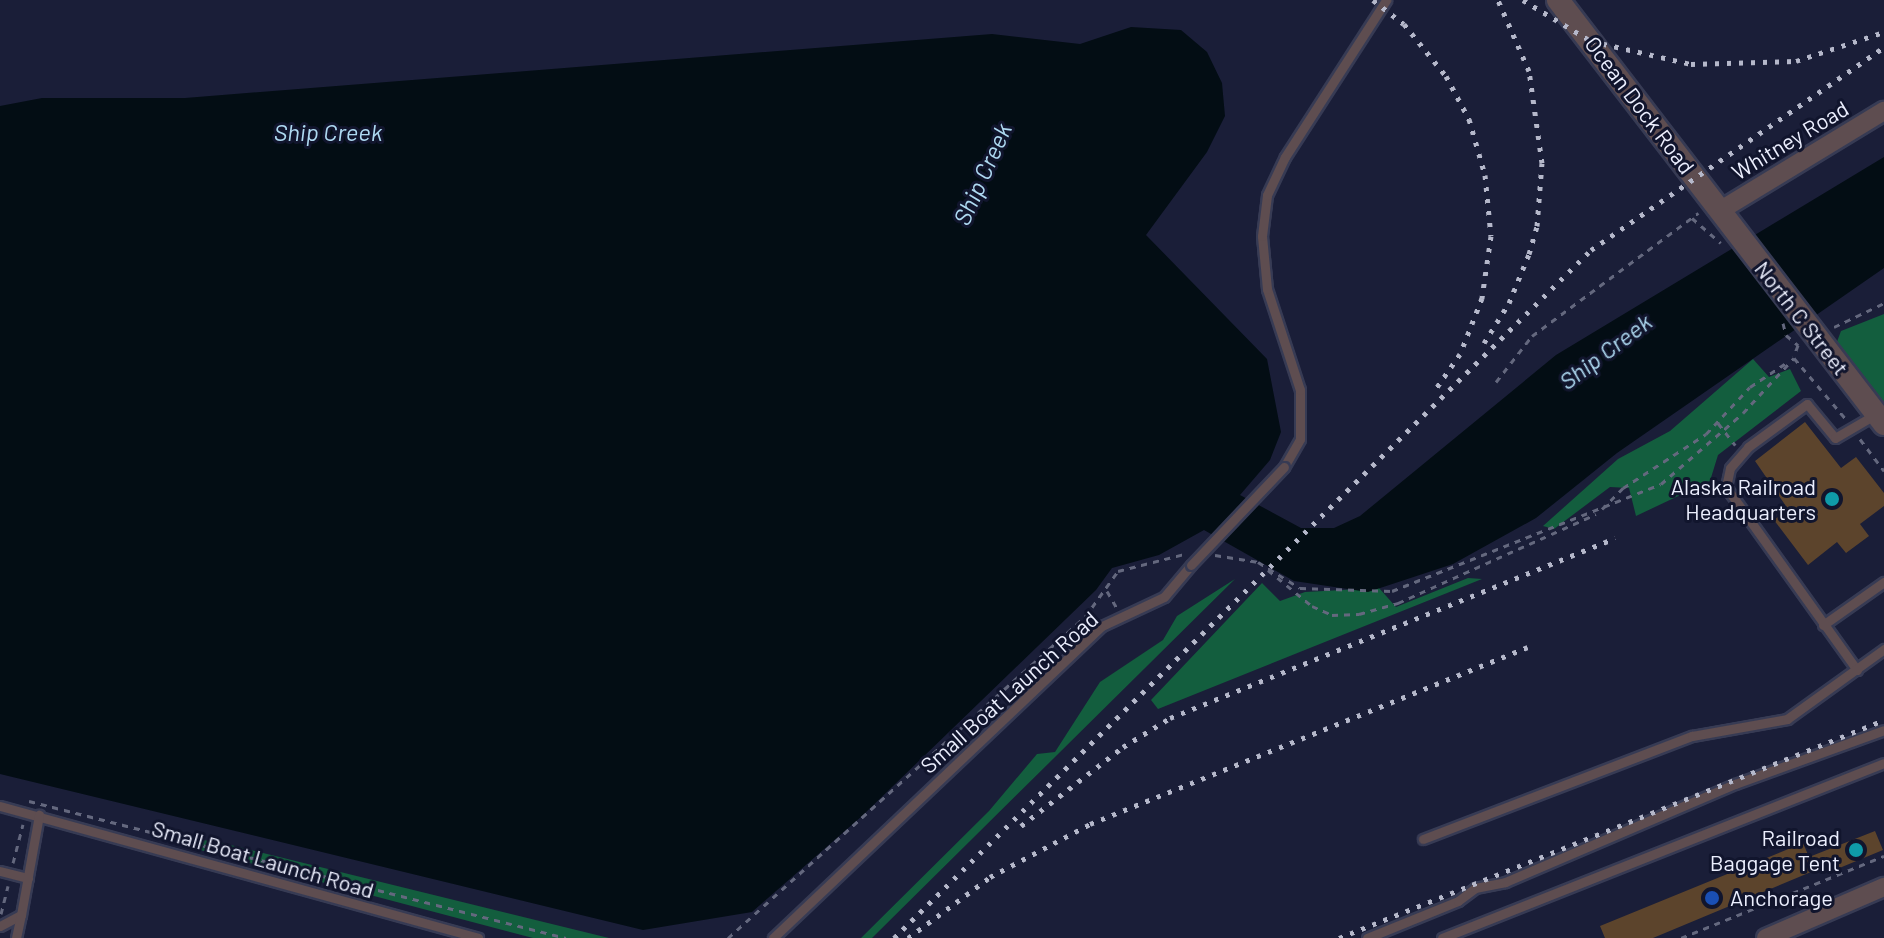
<!DOCTYPE html>
<html>
<head>
<meta charset="utf-8">
<style>
  body { margin:0 }
  #map { position:relative; width:1884px; height:938px; overflow:hidden; background:#1a1e38; font-family:Barlow,sans-serif }
  div>[style] { position:absolute }
  [style*='--x'] { left:calc(var(--x)*1px); top:calc(var(--y)*1px); width:calc(var(--w)*1px); rotate:calc(var(--a)*1deg) }
  .forest>* { inset:0; background:#135e3e }
  .water>* { inset:0; background:#030d14 }
  .building>* { inset:0; background:#5c442c }
  .path>* { height:3px; margin-top:-1.5px; transform-origin:0; background:repeating-linear-gradient(90deg,#64687e 0 6px,transparent 0 12px) }
  .roads { filter:drop-shadow(2px 0 #373b54) drop-shadow(-2px 0 #373b54) drop-shadow(0 2px #373b54) drop-shadow(0 -2px #373b54) }
  .service>* { height:9px; margin:-4.5px; padding:0 4.5px; transform-origin:4.5px; border-radius:4.5px; background:#5e4d50 }
  .minor>* { height:18px; margin:-9px; padding:0 9px; transform-origin:9px; border-radius:9px; background:#5e4d50 }
  .tertiary>* { height:22px; margin:-11px; padding:0 11px; transform-origin:11px; border-radius:11px; background:#5e4d50 }
  .rail>* { height:5px; margin-top:-2.5px; transform-origin:0; background:repeating-linear-gradient(90deg,#b5b8ca 0 4px,transparent 0 12px) }
  .bridges { filter:drop-shadow(2px 0 #373b54) drop-shadow(-2px 0 #373b54) drop-shadow(0 2px #373b54) drop-shadow(0 -2px #373b54) }
  .service-bridge>* { height:9px; margin:-4.5px; padding:0 4.5px; transform-origin:4.5px; border-radius:4.5px; background:#5e4d50 }
  .dots>* { width:22px; height:22px; translate:-50% -50%; box-sizing:border-box; border:4px solid #11152d; border-radius:50% }
  span { translate:-50% -50%; white-space:nowrap; text-align:center; line-height:1.15; -webkit-text-stroke:6px #11152d; paint-order:stroke }
  .street-label { font-size:22px; color:#eceffe }
  .poi-label { font-size:22px; color:#eceffe }
  .right { translate:-100% -50%; text-align:right }
  .left { translate:0 -50%; text-align:left }
  .water-label { font-size:24px; color:#aed9f1; font-style:italic }
</style>
</head>
<body>
<div id="map">
  <div class="forest">
    <i style="clip-path:polygon(1884px 314px,1884px 409px,1835px 347px,1841px 331px)"></i>
    <i style="clip-path:polygon(1753px 359px,1769px 377px,1790px 369px,1801px 391px,1718px 455px,1710px 481px,1636px 516px,1629px 488px,1610px 487px,1554px 529px,1543px 526px,1618px 459px,1670px 431px)"></i>
    <i style="clip-path:polygon(1468px 578px,1482px 579px,1158px 709px,1151px 700px,1262px 583px,1280px 601px,1305px 592px,1379px 588px,1396px 607px)"></i>
    <i style="clip-path:polygon(1235px 579px,872px 938px,861px 938px,989px 811px,1037px 754px,1055px 752px,1100px 682px,1163px 640px,1177px 616px)"></i>
    <i style="clip-path:polygon(187px 838px,218px 842px,609px 938px,533px 938px,181px 845px)"></i>
  </div>
  <div class="water">
    <i style="clip-path:polygon(1131px 27px,1181px 30px,1207px 52px,1222px 83px,1225px 116px,1207px 152px,1146px 235px,1267px 359px,1281px 432px,1270px 460px,1240px 495px,1301px 528px,1334px 528px,1360px 516px,1556px 355px,1884px 157px,1884px 268px,1617px 453px,1536px 518px,1453px 564px,1368px 592px,1294px 581px,1204px 530px,1159px 555px,1112px 568px,1096px 590px,862px 816px,752px 912px,643px 930px,0 774px,0 106px,42px 98px,185px 98px,992px 34px,1080px 44px)"></i>
  </div>
  <div class="building">
    <i style="clip-path:polygon(1805px 422px,1841px 468px,1856px 457px,1884px 493px,1884px 506px,1860px 524px,1869px 536px,1846px 553px,1837px 542px,1808px 565px,1774px 520px,1788px 509px,1755px 461px)"></i>
    <i style="clip-path:polygon(1875px 831px,1883px 850px,1837px 869px,1835px 862px,1653px 938px,1605px 938px,1600px 926px,1803px 843px,1809px 857px)"></i>
  </div>
  <div class="path">
    <i style="--x:1692;--y:218;--w:38;--a:41"></i>
    <i style="--x:1783;--y:323;--w:12;--a:76"></i>
    <i style="--x:1786;--y:335;--w:16;--a:40"></i>
    <i style="--x:1798;--y:345;--w:12;--a:110"></i>
    <i style="--x:1834;--y:327;--w:55;--a:-25.6"></i>
    <i style="--x:1496;--y:382;--w:58;--a:-52"></i>
    <i style="--x:1532;--y:336;--w:207;--a:-36.5"></i>
    <i style="--x:1718;--y:423;--w:28;--a:52"></i>
    <i style="--x:1860;--y:439;--w:40;--a:53"></i>
    <i style="--x:1602;--y:509;--w:30;--a:-45"></i>
    <i style="--x:1623;--y:488;--w:99;--a:-33"></i>
    <i style="--x:1706;--y:434;--w:64;--a:-46.9"></i>
    <i style="--x:1750;--y:387;--w:47;--a:-33.7"></i>
    <i style="--x:1215;--y:555;--w:44;--a:9.2"></i>
    <i style="--x:1258;--y:562;--w:49;--a:31.8"></i>
    <i style="--x:1300;--y:588;--w:92;--a:1.9"></i>
    <i style="--x:1392;--y:591;--w:289;--a:-21.7"></i>
    <i style="--x:1661;--y:484;--w:108;--a:-40.9"></i>
    <i style="--x:1743;--y:413;--w:75;--a:-47.2"></i>
    <i style="--x:1794;--y:358;--w:80;--a:49.6"></i>
    <i style="--x:1268;--y:570;--w:57;--a:39.3"></i>
    <i style="--x:1312;--y:606;--w:22;--a:24"></i>
    <i style="--x:1332;--y:615;--w:27;--a:-2"></i>
    <i style="--x:1359;--y:614;--w:41;--a:-15.8"></i>
    <i style="--x:1398;--y:603;--w:217;--a:-24.2"></i>
    <i style="--x:1107;--y:591;--w:20;--a:60"></i>
    <i style="--x:29;--y:801;--w:554;--a:14.31"></i>
    <i style="--x:13;--y:863;--w:40;--a:-75.6"></i>
    <i style="--x:1744;--y:901;--w:11;--a:63"></i>
    <i style="--x:1;--y:914;--w:29;--a:-76"></i>
    <i style="--x:728;--y:938;--w:480;--a:-42"></i>
    <i style="--x:1085;--y:617;--w:57;--a:-54.3"></i>
    <i style="--x:1118;--y:571;--w:68;--a:-14.4"></i>
    <i style="--x:1681;--y:938;--w:219;--a:-22"></i>
  </div>
  <div class="roads">
    <div class="service">
      <i style="--x:1284;--y:467;--w:32;--a:-60"></i>
      <i style="--x:1300;--y:439;--w:49;--a:-90"></i>
      <i style="--x:1300;--y:390;--w:106;--a:-108.1"></i>
      <i style="--x:1267;--y:289;--w:53;--a:-95.4"></i>
      <i style="--x:1262;--y:236;--w:41;--a:-83"></i>
      <i style="--x:1267;--y:195;--w:42;--a:-64.7"></i>
      <i style="--x:1285;--y:157;--w:187;--a:-57.2"></i>
      <i style="--x:1823;--y:625;--w:75;--a:-35.2"></i>
      <i style="--x:1857;--y:670;--w:225;--a:-125.6"></i>
      <i style="--x:1726;--y:487;--w:19;--a:-78"></i>
      <i style="--x:1730;--y:468;--w:28;--a:-49"></i>
      <i style="--x:1748;--y:447;--w:73;--a:-36.1"></i>
      <i style="--x:1807;--y:404;--w:44;--a:50.5"></i>
      <i style="--x:1835;--y:438;--w:48;--a:-30.3"></i>
      <i style="--x:0;--y:806;--w:496;--a:15.4"></i>
      <i style="--x:1423;--y:839;--w:288;--a:-21"></i>
      <i style="--x:1692;--y:736;--w:97;--a:-10.1"></i>
      <i style="--x:1787;--y:719;--w:120;--a:-35.8"></i>
      <i style="--x:0;--y:871;--w:29;--a:14"></i>
      <i style="--x:0;--y:926;--w:24;--a:-28"></i>
      <i style="--x:21;--y:915;--w:102;--a:-79.8"></i>
      <i style="--x:16;--y:938;--w:24;--a:-78"></i>
      <i style="--x:773;--y:938;--w:453;--a:-43.5"></i>
      <i style="--x:1102;--y:626;--w:68;--a:-25.1"></i>
      <i style="--x:1164;--y:597;--w:42;--a:-49.8"></i>
      <i style="--x:1367;--y:938;--w:98;--a:-22.1"></i>
      <i style="--x:1458;--y:901;--w:21;--a:-37"></i>
      <i style="--x:1475;--y:888;--w:31;--a:-11"></i>
      <i style="--x:1505;--y:882;--w:250;--a:-23.1"></i>
      <i style="--x:1735;--y:784;--w:158;--a:-19.9"></i>
      <i style="--x:1442;--y:938;--w:475;--a:-21.6"></i>
    </div>
    <div class="minor">
      <i style="--x:1721;--y:210;--w:191;--a:-31.3"></i>
      <i style="--x:1766;--y:938;--w:129;--a:-23.4"></i>
    </div>
    <div class="tertiary">
      <i style="--x:1558;--y:0;--w:535;--a:52.44"></i>
    </div>
  </div>
  <div class="rail">
    <i style="--x:1373;--y:0;--w:39;--a:38"></i>
    <i style="--x:1404;--y:24;--w:67;--a:51.1"></i>
    <i style="--x:1446;--y:76;--w:49;--a:61.9"></i>
    <i style="--x:1469;--y:119;--w:58;--a:74.1"></i>
    <i style="--x:1485;--y:175;--w:61;--a:84.4"></i>
    <i style="--x:1491;--y:236;--w:63;--a:98.3"></i>
    <i style="--x:1482;--y:298;--w:60;--a:111.4"></i>
    <i style="--x:1460;--y:354;--w:44;--a:124.8"></i>
    <i style="--x:1523;--y:0;--w:79;--a:31.1"></i>
    <i style="--x:1591;--y:41;--w:103;--a:13"></i>
    <i style="--x:1691;--y:64;--w:105;--a:-1.6"></i>
    <i style="--x:1796;--y:61;--w:93;--a:-18.2"></i>
    <i style="--x:1484;--y:343;--w:47;--a:-58"></i>
    <i style="--x:1509;--y:303;--w:53;--a:-67.8"></i>
    <i style="--x:1529;--y:254;--w:29;--a:-74"></i>
    <i style="--x:1537;--y:226;--w:63;--a:-85.5"></i>
    <i style="--x:1542;--y:163;--w:93;--a:-98"></i>
    <i style="--x:1529;--y:71;--w:77;--a:-113.6"></i>
    <i style="--x:1021;--y:826;--w:129;--a:-37.8"></i>
    <i style="--x:1123;--y:747;--w:55;--a:-31.7"></i>
    <i style="--x:1170;--y:718;--w:480;--a:-22"></i>
    <i style="--x:894;--y:938;--w:979;--a:-44.63"></i>
    <i style="--x:1591;--y:250;--w:356;--a:-34.7"></i>
    <i style="--x:908;--y:938;--w:102;--a:-36.6"></i>
    <i style="--x:990;--y:877;--w:113;--a:-27.9"></i>
    <i style="--x:1090;--y:824;--w:472;--a:-22"></i>
    <i style="--x:1339;--y:938;--w:587;--a:-21.8"></i>
  </div>
  <div class="bridges">
    <div class="service-bridge">
      <i style="--x:1191;--y:565;--w:135;--a:-46.5"></i>
    </div>
  </div>
  <div class="dots">
    <i style="left:1832px;top:499px;background:#0f9aa8"></i>
    <i style="left:1856px;top:850px;background:#0f9aa8"></i>
    <i style="left:1712px;top:898px;background:#1a4fb4"></i>
  </div>
  <div class="street-label">
    <span style="left:1640px;top:105px;rotate:53deg">Ocean Dock Road</span>
    <span style="left:1790px;top:140px;rotate:-31deg">Whitney Road</span>
    <span style="left:1802px;top:318px;rotate:52deg">North C Street</span>
    <span style="left:1009px;top:692px;rotate:-42deg">Small Boat Launch Road</span>
    <span style="left:263px;top:859px;rotate:16deg">Small Boat Launch Road</span>
  </div>
  <div class="poi-label">
    <span class="right" style="left:1816px;top:499px">Alaska Railroad<br>Headquarters</span>
    <span class="right" style="left:1840px;top:850px">Railroad<br>Baggage Tent</span>
    <span class="left" style="left:1730px;top:898px">Anchorage</span>
  </div>
  <div class="water-label">
    <span style="left:328px;top:132px">Ship Creek</span>
    <span style="left:982px;top:174px;rotate:-66deg">Ship Creek</span>
    <span style="left:1605px;top:351px;rotate:-37deg">Ship Creek</span>
  </div>
</div>
</body>
</html>
